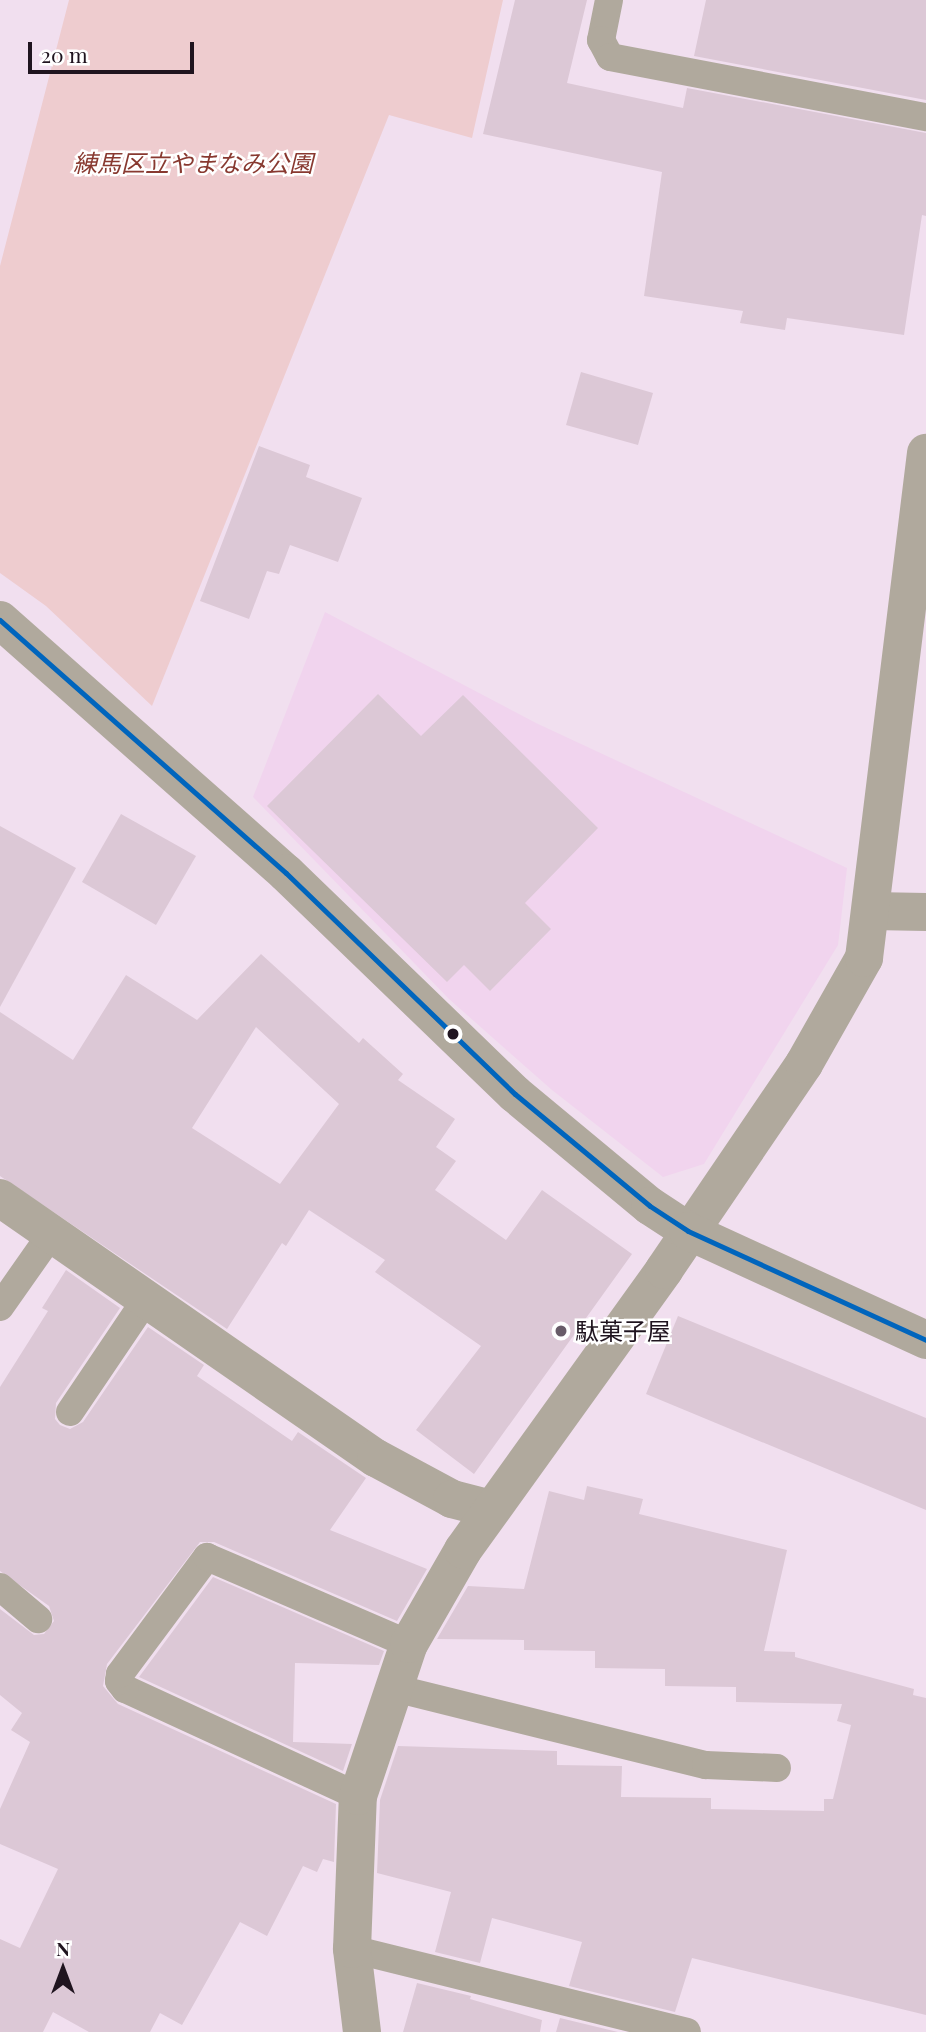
<!DOCTYPE html>
<html>
<head>
<meta charset="utf-8">
<style>
  body { margin:0 }
  #map { position:relative; width:926px; height:2032px; overflow:hidden; background:#f1dfef; font-family:"Playfair Display","Noto Sans JP",serif }
  div>[style] { position:absolute }
  [style*='--x'] { left:calc(var(--x)*1px); top:calc(var(--y)*1px); width:calc(var(--w)*1px); rotate:calc(var(--a)*1deg) }
  .built>* { inset:0; background:#f1d4ee }
  .green>* { inset:0; background:#eecccf }
  .building>* { inset:0; background:#dcc8d6 }
  .service>* { height:28px; margin:-14px; padding:0 14px; transform-origin:14px; border-radius:14px; background:#b0a99d }
  .minor>* { height:38px; margin:-19px; padding:0 19px; transform-origin:19px; border-radius:19px; background:#b0a99d }
  .tertiary>* { height:38px; margin:-19px; padding:0 19px; transform-origin:19px; border-radius:19px; background:#b0a99d }
  .bus-1>* { height:5px; margin:-2.5px; padding:0 2.5px; transform-origin:2.5px; border-radius:2.5px; background:#0065bd }
  .dots>* { width:19px; height:19px; translate:-50% -50%; box-sizing:border-box; border:4px solid #fff; border-radius:50% }
  span { translate:-50% -50%; white-space:nowrap; text-align:center; line-height:1.15; -webkit-text-stroke:5px #fff; paint-order:stroke }
  .park-label { font-size:24px; color:#883930; font-style:italic }
  .poi-label { font-size:24px; color:#1f141f }
  .left { translate:0 -50%; text-align:left }
  .north { position:absolute; left:28px; top:1934px; width:70px; height:70px; -webkit-text-stroke:5px #fff; paint-order:stroke; rotate:0deg; font-size:19px; font-weight:700; line-height:28px; text-align:center; color:#1f141f }
  .north::after { content:''; display:block; margin:auto; width:24px; height:32px; background:#1f141f; clip-path:polygon(50% 0,100% 100%,50% 72%,0 100%) }
  .scale { position:absolute; left:28px; top:42px; width:166px; height:32px; box-sizing:border-box; border:4px solid #1f141f; border-top:0; padding-left:9px; font-size:21px; line-height:24px; white-space:nowrap; color:#1f141f; -webkit-text-stroke:5px #fff; paint-order:stroke }
</style>
</head>
<body>
<div id="map">
  <div class="built">
    <i style="clip-path:polygon(325px 612px,536px 723px,847px 868px,838px 945px,704px 1164px,663px 1177px,552px 1090px,449px 999px,253px 797px)"></i>
  </div>
  <div class="green">
    <i style="clip-path:polygon(69px 0,503px 0,472px 138px,389px 115px,152px 706px,46px 606px,0 573px,0 266px)"></i>
  </div>
  <div class="building">
    <i style="clip-path:polygon(515px 0,587px 0,567px 83px,683px 108px,687px 88px,926px 133px,926px 216px,922px 215px,904px 335px,787px 318px,785px 330px,740px 323px,743px 311px,644px 296px,662px 172px,483px 134px)"></i>
    <i style="clip-path:polygon(706px 0,926px 0,926px 100px,694px 56px)"></i>
    <i style="clip-path:polygon(581px 372px,653px 393px,638px 445px,566px 425px)"></i>
    <i style="clip-path:polygon(259px 446px,310px 465px,306px 477px,362px 498px,338px 562px,290px 545px,279px 574px,267px 571px,249px 619px,200px 601px)"></i>
    <i style="clip-path:polygon(378px 694px,421px 736px,463px 695px,598px 828px,525px 903px,551px 929px,490px 991px,464px 965px,447px 982px,267px 806px)"></i>
    <i style="clip-path:polygon(121px 814px,196px 856px,156px 925px,82px 882px)"></i>
    <i style="clip-path:polygon(0 826px,76px 868px,0 1007px)"></i>
    <i style="clip-path:polygon(evenodd,261px 954px,359px 1043px,363px 1038px,403px 1074px,398px 1080px,455px 1119px,436px 1147px,456px 1161px,435px 1190px,506px 1240px,542px 1190px,632px 1254px,474px 1474px,416px 1430px,481px 1346px,375px 1272px,385px 1260px,309px 1210px,286px 1246px,282px 1243px,227px 1329px,0 1176px,0 1012px,73px 1060px,126px 975px,197px 1020px,261px 954px,256px 1027px,339px 1104px,280px 1184px,192px 1128px,256px 1027px)"></i>
    <i style="clip-path:polygon(66px 1270px,120px 1308px,56px 1403px,55px 1419px,60px 1425px,70px 1429px,83px 1422px,148px 1327px,204px 1365px,197px 1376px,292px 1441px,298px 1432px,366px 1478px,330px 1530px,427px 1569px,397px 1621px,214px 1542px,200px 1542px,107px 1664px,103px 1686px,118px 1704px,336px 1804px,334px 1862px,323px 1859px,317px 1872px,303px 1866px,267px 1936px,240px 1922px,182px 2025px,160px 2013px,150px 2032px,89px 2032px,53px 2012px,43px 2032px,0 2032px,0 1939px,20px 1948px,58px 1869px,0 1844px,0 1809px,30px 1742px,11px 1730px,22px 1713px,0 1695px,0 1609px,34px 1635px,44px 1634px,54px 1621px,49px 1606px,0 1571px,0 1387px,48px 1311px,42px 1308px)"></i>
    <i style="clip-path:polygon(678px 1316px,926px 1418px,926px 1510px,646px 1394px)"></i>
    <i style="clip-path:polygon(587px 1486px,643px 1499px,639px 1514px,787px 1550px,764px 1651px,795px 1652px,795px 1657px,914px 1689px,913px 1695px,926px 1698px,926px 2015px,692px 1958px,675px 2012px,569px 1986px,582px 1942px,492px 1918px,480px 1963px,435px 1952px,451px 1892px,377px 1873px,380px 1800px,398px 1746px,557px 1751px,557px 1765px,622px 1766px,621px 1797px,711px 1798px,711px 1809px,824px 1811px,824px 1799px,833px 1799px,851px 1725px,837px 1721px,842px 1704px,736px 1702px,736px 1687px,665px 1686px,665px 1669px,595px 1668px,595px 1651px,524px 1650px,524px 1640px,437px 1639px,468px 1586px,524px 1589px,549px 1491px,584px 1500px)"></i>
    <i style="clip-path:polygon(213px 1577px,384px 1651px,379px 1665px,295px 1663px,293px 1742px,352px 1744px,343px 1771px,139px 1677px)"></i>
    <i style="clip-path:polygon(417px 1983px,471px 1996px,470px 1999px,542px 2020px,540px 2032px,403px 2032px)"></i>
    <i style="clip-path:polygon(560px 2018px,618px 2032px,556px 2032px)"></i>
  </div>
  <div class="service">
    <i style="--x:609;--y:0;--w:41;--a:101.3"></i>
    <i style="--x:601;--y:40;--w:19;--a:62"></i>
    <i style="--x:610;--y:57;--w:322;--a:10.8"></i>
    <i style="--x:0;--y:1307;--w:90;--a:-54.9"></i>
    <i style="--x:70;--y:1412;--w:138;--a:-56"></i>
    <i style="--x:0;--y:1587;--w:50;--a:40.1"></i>
    <i style="--x:394;--y:1688;--w:321;--a:13.9"></i>
    <i style="--x:706;--y:1765;--w:71;--a:2.4"></i>
    <i style="--x:358;--y:1796;--w:256;--a:-155.3"></i>
    <i style="--x:125;--y:1689;--w:10;--a:-127"></i>
    <i style="--x:119;--y:1681;--w:7;--a:-82"></i>
    <i style="--x:120;--y:1674;--w:146;--a:-53.4"></i>
    <i style="--x:207;--y:1557;--w:220;--a:23.3"></i>
    <i style="--x:352;--y:1949;--w:345;--a:13.9"></i>
  </div>
  <div class="minor">
    <i style="--x:872;--y:911;--w:54;--a:1.1"></i>
    <i style="--x:0;--y:1198;--w:457;--a:34.7"></i>
    <i style="--x:376;--y:1458;--w:86;--a:28.3"></i>
    <i style="--x:452;--y:1499;--w:40;--a:14.4"></i>
    <i style="--x:362;--y:2032;--w:84;--a:-96.9"></i>
    <i style="--x:352;--y:1949;--w:153;--a:-87.8"></i>
    <i style="--x:358;--y:1796;--w:160;--a:-71.5"></i>
    <i style="--x:409;--y:1644;--w:108;--a:-60.1"></i>
    <i style="--x:463;--y:1550;--w:345;--a:-54.3"></i>
    <i style="--x:664;--y:1270;--w:249;--a:-55.8"></i>
    <i style="--x:804;--y:1064;--w:122;--a:-60.5"></i>
    <i style="--x:864;--y:958;--w:509;--a:-83"></i>
  </div>
  <div class="tertiary">
    <i style="--x:0;--y:620;--w:382;--a:41.5"></i>
    <i style="--x:286;--y:873;--w:318;--a:44"></i>
    <i style="--x:515;--y:1094;--w:175;--a:39.7"></i>
    <i style="--x:650;--y:1206;--w:45;--a:33.3"></i>
    <i style="--x:688;--y:1231;--w:262;--a:24.6"></i>
  </div>
  <div class="bus-1">
    <i style="--x:0;--y:620;--w:382;--a:41.5"></i>
    <i style="--x:286;--y:873;--w:318;--a:44"></i>
    <i style="--x:515;--y:1094;--w:175;--a:39.7"></i>
    <i style="--x:650;--y:1206;--w:45;--a:33.3"></i>
    <i style="--x:688;--y:1231;--w:262;--a:24.6"></i>
  </div>
  <div class="dots">
    <i style="left:453px;top:1034px;background:#1f141f"></i>
    <i style="left:561px;top:1331px;background:#685b68"></i>
  </div>
  <div class="park-label">
    <span style="left:193px;top:163px">練馬区立やまなみ公園</span>
  </div>
  <div class="poi-label">
    <span class="left" style="left:575px;top:1331px">駄菓子屋</span>
  </div>
  <div class="north">N</div>
  <div class="scale">20 m</div>
</div>
</body>
</html>
